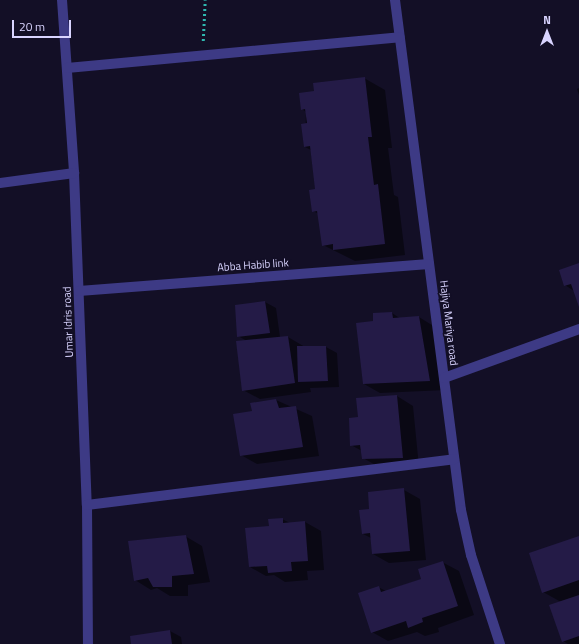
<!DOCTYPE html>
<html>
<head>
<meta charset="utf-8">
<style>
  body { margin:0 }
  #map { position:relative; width:579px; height:644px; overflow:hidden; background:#130f26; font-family:"Titillium Web",sans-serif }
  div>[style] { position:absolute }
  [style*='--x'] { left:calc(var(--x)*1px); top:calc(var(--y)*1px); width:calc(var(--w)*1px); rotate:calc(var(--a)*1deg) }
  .shadow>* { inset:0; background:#0007 }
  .building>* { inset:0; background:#241b47 }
  .path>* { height:2.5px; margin-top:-1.25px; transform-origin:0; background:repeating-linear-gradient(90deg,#2fb8b0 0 2px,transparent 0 5px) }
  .minor>* { height:10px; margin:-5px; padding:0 5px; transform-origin:5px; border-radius:5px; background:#3d3a85 }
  span { translate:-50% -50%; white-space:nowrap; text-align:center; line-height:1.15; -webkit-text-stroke:3px #130f26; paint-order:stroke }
  .street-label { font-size:11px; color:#d9d4ff }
  .north { position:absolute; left:527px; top:12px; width:40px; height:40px; -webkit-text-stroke:3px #130f26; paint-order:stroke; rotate:0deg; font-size:11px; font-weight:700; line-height:16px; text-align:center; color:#d9d4ff }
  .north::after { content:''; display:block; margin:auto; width:14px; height:18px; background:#d9d4ff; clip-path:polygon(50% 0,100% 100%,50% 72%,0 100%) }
  .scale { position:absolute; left:12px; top:20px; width:59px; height:18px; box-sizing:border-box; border:2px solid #d9d4ff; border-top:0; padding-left:5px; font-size:12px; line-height:14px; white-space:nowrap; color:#d9d4ff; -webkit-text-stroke:3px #130f26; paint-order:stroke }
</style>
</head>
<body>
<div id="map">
  <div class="shadow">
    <i style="clip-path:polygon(364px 78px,385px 90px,392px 148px,388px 148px,394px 195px,398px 197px,405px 255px,355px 261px,323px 245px,319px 214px,313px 211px,316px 190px,311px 150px,305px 147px,306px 112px,302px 109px,315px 92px)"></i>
    <i style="clip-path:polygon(579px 88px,579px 95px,577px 89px)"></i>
    <i style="clip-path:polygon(579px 264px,579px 305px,574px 291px,565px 285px)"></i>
    <i style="clip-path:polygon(265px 302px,276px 308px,280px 337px,288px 337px,305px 347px,326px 347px,337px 353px,339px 387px,310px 388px,311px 392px,260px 399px,243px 390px,247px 341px,238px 336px)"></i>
    <i style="clip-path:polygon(392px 313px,401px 319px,419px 317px,435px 327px,446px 390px,380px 393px,364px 384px,374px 322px)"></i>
    <i style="clip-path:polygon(397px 396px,413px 406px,419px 467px,379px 467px,363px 458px,362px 451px,351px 445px,359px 418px)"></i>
    <i style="clip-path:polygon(276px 400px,312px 416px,319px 456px,257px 464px,241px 455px)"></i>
    <i style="clip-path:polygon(404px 490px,420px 499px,426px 560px,389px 563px,373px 554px,371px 538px,363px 534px,371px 509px)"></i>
    <i style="clip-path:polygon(282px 519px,290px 523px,305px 522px,321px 531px,324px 570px,307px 571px,308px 580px,285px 582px,274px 575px,266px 576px,250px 567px,270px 527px)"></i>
    <i style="clip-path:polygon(185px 536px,202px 546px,210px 582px,188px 585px,188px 596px,170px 596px,157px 588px,151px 590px,135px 580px)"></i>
    <i style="clip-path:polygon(579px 538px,579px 644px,568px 644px,563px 641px,561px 602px,543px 592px)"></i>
    <i style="clip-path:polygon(442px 562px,459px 571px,474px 615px,438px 628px,439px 632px,425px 636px,417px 632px,388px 641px,372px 632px,378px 587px,386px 591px,422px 579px)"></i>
    <i style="clip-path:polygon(170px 631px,181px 637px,182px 644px,132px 644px)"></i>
  </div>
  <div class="building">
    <i style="clip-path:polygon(365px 77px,372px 137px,368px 137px,374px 185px,378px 184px,385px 244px,333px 250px,333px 244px,322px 246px,317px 211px,312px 212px,309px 190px,315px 189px,310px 146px,304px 147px,301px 124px,307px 123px,305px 109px,301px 110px,299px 93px,314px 91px,313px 83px)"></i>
    <i style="clip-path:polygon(579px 263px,579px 307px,571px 284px,564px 286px,559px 270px)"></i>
    <i style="clip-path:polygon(265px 301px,270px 333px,237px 337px,235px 305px)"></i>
    <i style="clip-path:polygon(392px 312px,393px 318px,419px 316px,430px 381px,363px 384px,356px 323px,373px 321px,373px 313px)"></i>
    <i style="clip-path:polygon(288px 336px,295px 383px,242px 391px,236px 341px)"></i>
    <i style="clip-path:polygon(297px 346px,326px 346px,328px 381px,298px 382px)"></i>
    <i style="clip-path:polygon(397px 395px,403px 458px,362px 459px,360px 445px,350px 446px,349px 418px,358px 417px,356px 398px)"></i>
    <i style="clip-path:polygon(276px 399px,279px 408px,296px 406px,303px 447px,240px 456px,233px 414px,252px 411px,250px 403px)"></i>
    <i style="clip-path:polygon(404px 488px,410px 551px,372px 554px,370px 533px,362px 534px,359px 510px,369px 509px,368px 492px)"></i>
    <i style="clip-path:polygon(283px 518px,283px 523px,305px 521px,308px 561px,291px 562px,292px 571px,268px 573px,267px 566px,249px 567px,245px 528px,269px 526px,268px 519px)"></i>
    <i style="clip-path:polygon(186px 535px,194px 574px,172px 576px,172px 587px,153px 587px,148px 578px,134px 581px,128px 541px)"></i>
    <i style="clip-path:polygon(579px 536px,579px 580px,542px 593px,529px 553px)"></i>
    <i style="clip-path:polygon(443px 561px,458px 606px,422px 618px,423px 622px,408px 628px,406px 621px,371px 633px,358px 593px,379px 586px,381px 592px,421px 579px,418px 569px)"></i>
    <i style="clip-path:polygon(579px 595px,579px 636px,562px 642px,549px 605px)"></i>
    <i style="clip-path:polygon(170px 630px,172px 644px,131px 644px,130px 636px)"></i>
  </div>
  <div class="path">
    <i style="--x:203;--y:41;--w:41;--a:-87.2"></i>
  </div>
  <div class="minor">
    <i style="--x:62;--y:0;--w:173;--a:86"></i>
    <i style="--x:74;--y:173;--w:332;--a:87.8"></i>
    <i style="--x:87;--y:505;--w:139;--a:89.6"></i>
    <i style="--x:395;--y:0;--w:514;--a:82.63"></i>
    <i style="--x:461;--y:510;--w:46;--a:77.5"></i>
    <i style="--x:471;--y:555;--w:94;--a:72"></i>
    <i style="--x:67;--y:68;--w:334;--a:-5.3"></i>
    <i style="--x:0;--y:183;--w:75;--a:-7.7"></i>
    <i style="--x:79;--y:291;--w:351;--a:-4.4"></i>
    <i style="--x:444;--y:378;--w:144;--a:-19.9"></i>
    <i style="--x:87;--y:505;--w:370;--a:-7.1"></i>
  </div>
  <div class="street-label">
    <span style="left:253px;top:265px;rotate:-4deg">Abba Habib link</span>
    <span style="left:68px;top:322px;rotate:-92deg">Umar Idris road</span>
    <span style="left:449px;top:323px;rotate:83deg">Hajiya Mariya road</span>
  </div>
  <div class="north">N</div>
  <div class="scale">20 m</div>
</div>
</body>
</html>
